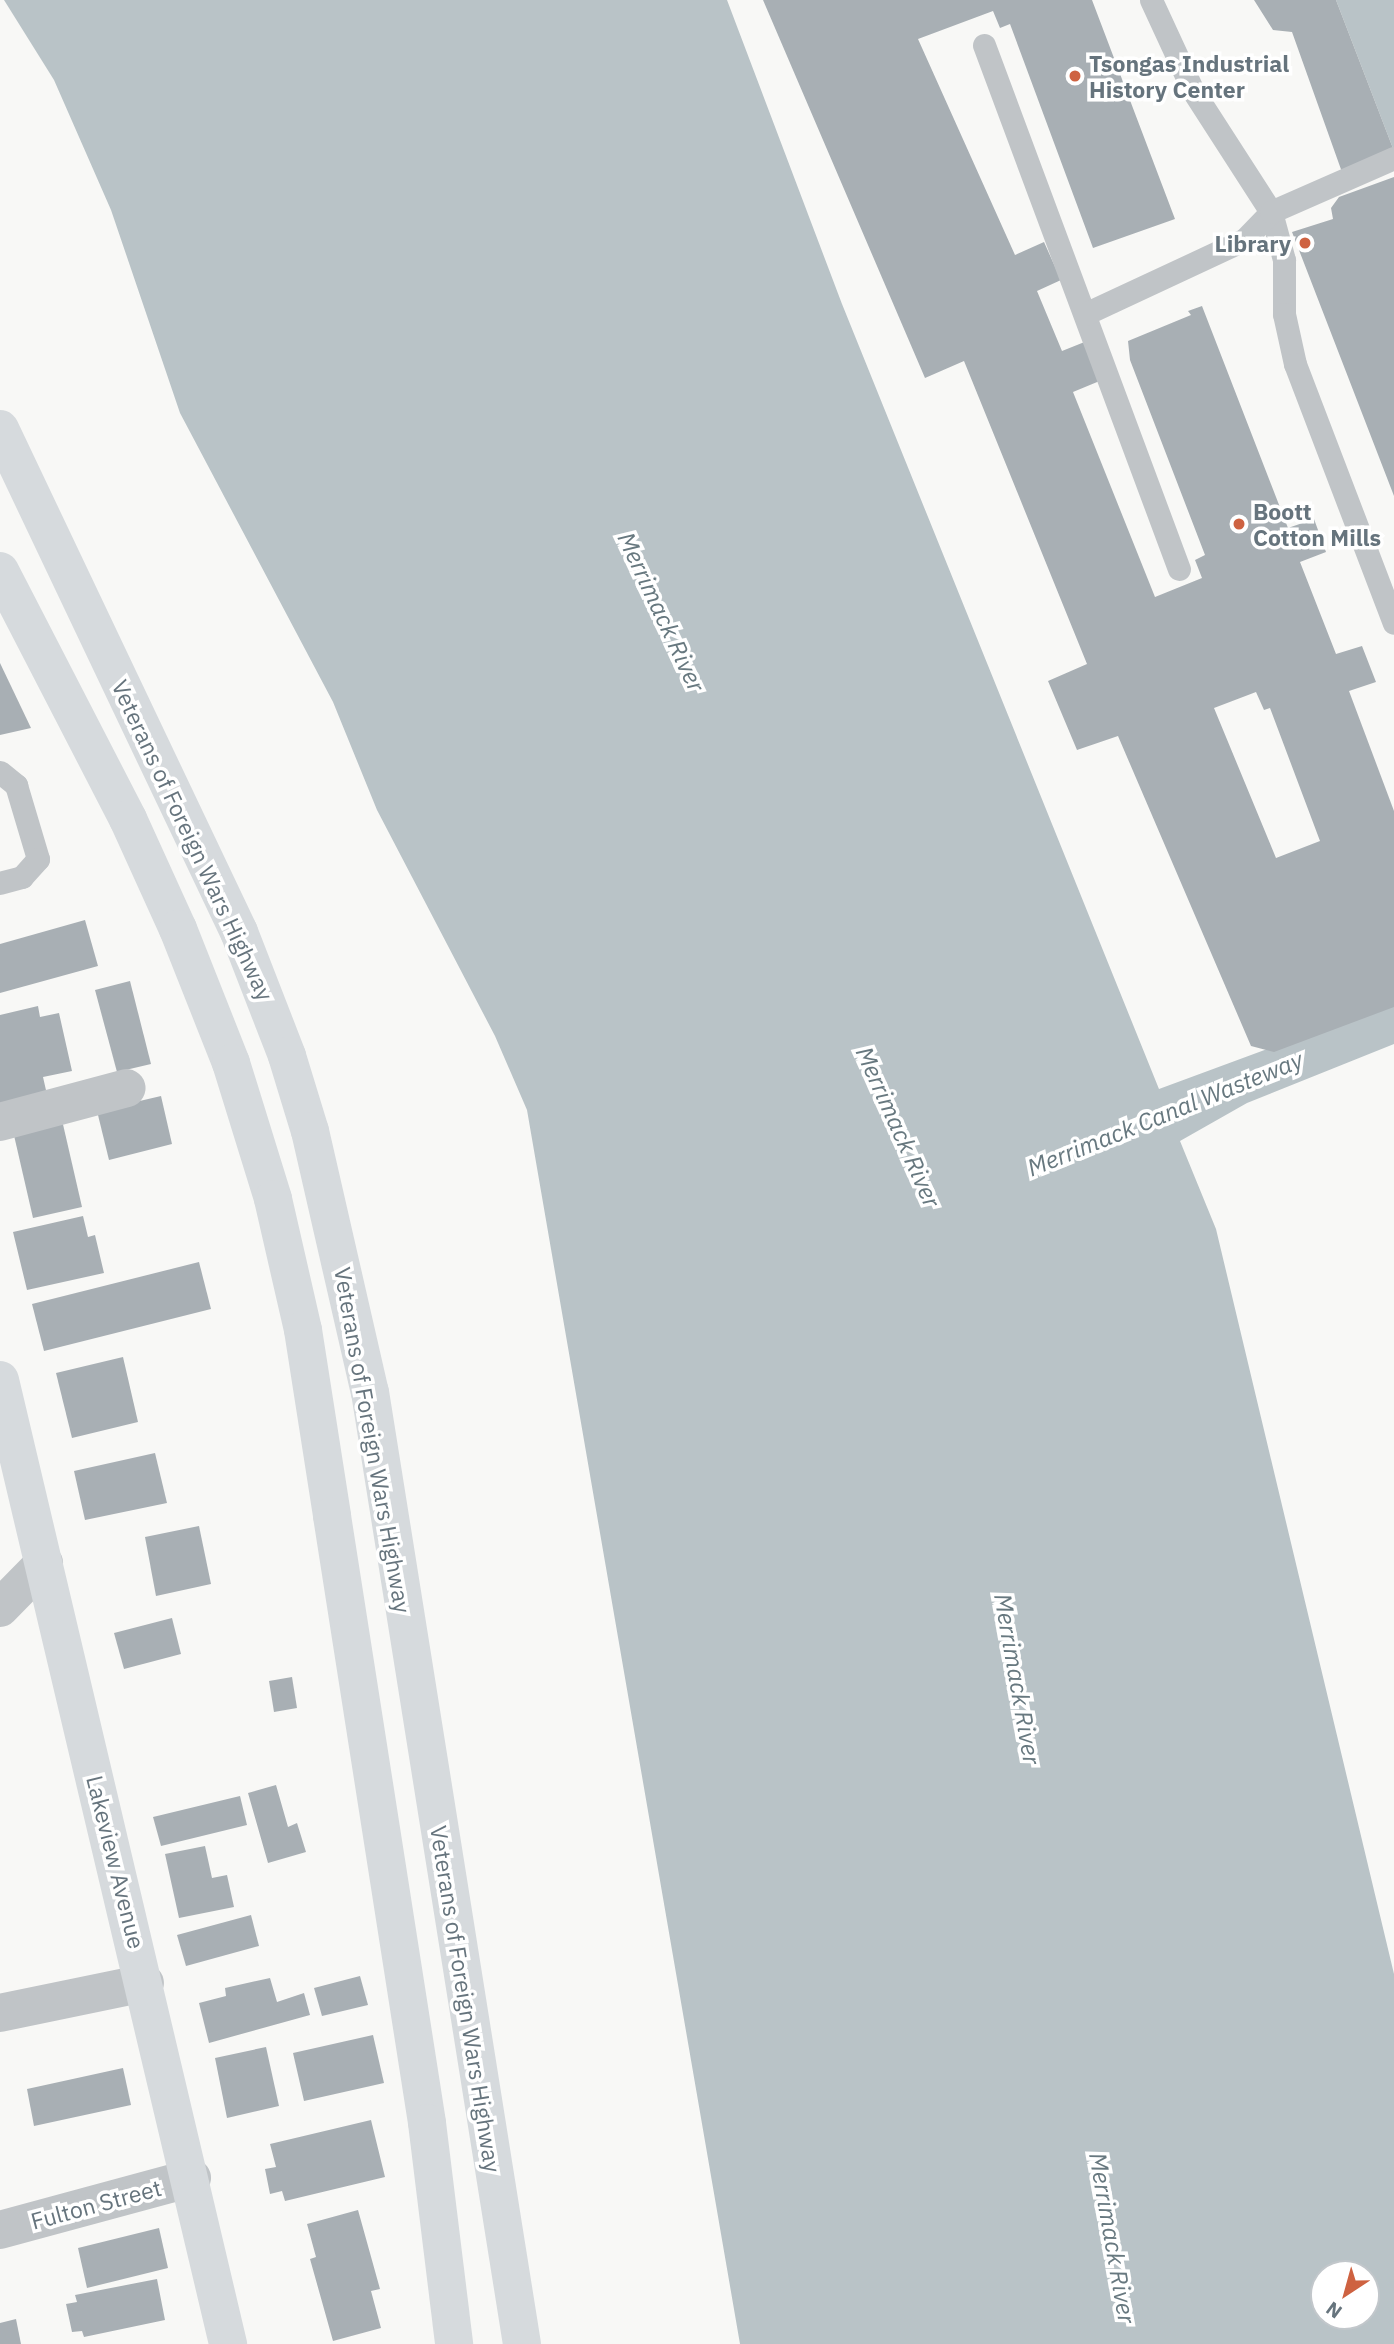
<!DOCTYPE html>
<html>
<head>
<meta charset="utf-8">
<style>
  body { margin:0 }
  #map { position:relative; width:1394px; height:2344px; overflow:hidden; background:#f8f8f6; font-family:"IBM Plex Sans",sans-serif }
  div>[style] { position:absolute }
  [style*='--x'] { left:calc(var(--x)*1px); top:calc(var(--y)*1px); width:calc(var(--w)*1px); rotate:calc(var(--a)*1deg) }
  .water>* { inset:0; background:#b9c3c7 }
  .building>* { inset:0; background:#a8afb4 }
  .service>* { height:23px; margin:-11.5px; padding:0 11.5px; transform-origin:11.5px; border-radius:11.5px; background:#c0c4c7 }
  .minor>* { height:38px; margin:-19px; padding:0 19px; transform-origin:19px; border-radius:19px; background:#c0c4c7 }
  .tertiary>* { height:38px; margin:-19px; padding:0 19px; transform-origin:19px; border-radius:19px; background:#c0c4c7 }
  .secondary>* { height:38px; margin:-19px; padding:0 19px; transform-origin:19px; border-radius:19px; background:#d6dadd }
  .primary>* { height:38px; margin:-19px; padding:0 19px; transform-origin:19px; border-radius:19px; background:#d6dadd }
  .dots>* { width:19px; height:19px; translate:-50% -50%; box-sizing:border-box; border:4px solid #fff; border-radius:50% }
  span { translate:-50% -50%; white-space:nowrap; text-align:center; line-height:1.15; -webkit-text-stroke:7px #fff; paint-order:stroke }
  .poi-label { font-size:23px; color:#66747d; font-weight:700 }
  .left { translate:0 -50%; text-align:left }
  .right { translate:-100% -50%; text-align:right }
  .street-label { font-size:23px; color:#66747d }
  .water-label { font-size:24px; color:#67787f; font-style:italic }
  .north { position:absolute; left:1310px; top:2260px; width:70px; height:70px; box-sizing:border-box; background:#fff; border:2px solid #c2c7cb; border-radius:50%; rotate:216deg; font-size:19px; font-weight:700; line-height:28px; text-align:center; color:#66747d }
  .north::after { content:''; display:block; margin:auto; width:24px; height:32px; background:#ce6241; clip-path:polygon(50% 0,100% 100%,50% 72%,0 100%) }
</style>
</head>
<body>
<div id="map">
  <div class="water">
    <i style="clip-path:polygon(evenodd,4px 0,727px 0,842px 304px,1159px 1089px,1394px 1002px,1394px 1044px,1247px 1103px,1180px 1141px,1216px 1229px,1394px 1974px,1394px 2344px,740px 2344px,527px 1110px,495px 1036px,377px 810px,333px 702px,180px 413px,111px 210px,54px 80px,4px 0,1324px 2274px,1366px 2274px,1366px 2316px,1324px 2316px,1324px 2274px)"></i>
    <i style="clip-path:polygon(1336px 0,1394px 0,1394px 151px)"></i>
  </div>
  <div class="building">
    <i style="clip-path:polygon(evenodd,763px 0,1092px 0,1175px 219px,1093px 248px,1010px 24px,1000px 28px,993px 11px,918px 39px,1015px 255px,1044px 242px,1061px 280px,1037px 291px,1062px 351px,1087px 341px,1102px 380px,1073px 392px,1155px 597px,1202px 578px,1195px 560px,1205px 555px,1130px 360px,1128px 341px,1191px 315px,1188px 311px,1202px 306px,1288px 528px,1314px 519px,1326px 552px,1300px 562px,1336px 654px,1362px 646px,1376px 682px,1349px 691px,1394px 811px,1394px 1007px,1274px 1052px,1251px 1046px,1118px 736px,1077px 750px,1048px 681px,1087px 664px,964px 361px,925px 378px,763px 0,1256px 692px,1264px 710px,1270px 708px,1320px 841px,1276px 858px,1214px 708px,1256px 692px)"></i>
    <i style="clip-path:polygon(1254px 0,1336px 0,1394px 151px,1343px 175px,1292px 32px,1273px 30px)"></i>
    <i style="clip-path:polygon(1394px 177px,1394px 496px,1292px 232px,1333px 219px,1331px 208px,1339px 197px)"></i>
    <i style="clip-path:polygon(0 663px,31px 728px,0 735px)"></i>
    <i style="clip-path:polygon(85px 920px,98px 966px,0 993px,0 944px)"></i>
    <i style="clip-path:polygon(130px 981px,151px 1064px,117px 1072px,95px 990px)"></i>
    <i style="clip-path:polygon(38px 1006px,40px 1017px,59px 1013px,72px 1071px,43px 1077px,48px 1099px,0 1110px,0 1015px)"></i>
    <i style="clip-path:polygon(161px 1096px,172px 1144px,109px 1160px,97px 1111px)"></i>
    <i style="clip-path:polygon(62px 1120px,82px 1207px,33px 1218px,13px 1131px)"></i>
    <i style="clip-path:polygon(83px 1216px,88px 1237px,95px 1235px,104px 1273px,27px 1290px,13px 1232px)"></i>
    <i style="clip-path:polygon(199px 1262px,211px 1309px,44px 1351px,32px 1304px)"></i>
    <i style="clip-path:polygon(123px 1357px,138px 1422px,72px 1438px,56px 1373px)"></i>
    <i style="clip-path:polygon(155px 1453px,167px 1503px,85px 1520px,74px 1471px)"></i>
    <i style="clip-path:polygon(199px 1526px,211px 1584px,156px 1596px,145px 1537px)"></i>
    <i style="clip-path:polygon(172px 1618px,181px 1654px,124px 1669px,114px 1633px)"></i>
    <i style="clip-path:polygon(292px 1677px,297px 1708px,274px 1712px,269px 1681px)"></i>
    <i style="clip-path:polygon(276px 1785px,288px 1827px,297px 1823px,306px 1852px,268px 1863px,248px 1793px)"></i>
    <i style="clip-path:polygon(240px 1796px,247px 1825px,161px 1846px,153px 1817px)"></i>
    <i style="clip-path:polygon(205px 1846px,212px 1878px,227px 1875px,234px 1907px,179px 1918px,165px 1854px)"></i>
    <i style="clip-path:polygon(251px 1915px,259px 1946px,186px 1966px,177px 1935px)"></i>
    <i style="clip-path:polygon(360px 1976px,368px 2005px,322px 2016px,314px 1988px)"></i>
    <i style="clip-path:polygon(270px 1978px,277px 2002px,304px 1993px,310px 2015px,209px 2043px,199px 2003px,226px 1996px,225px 1988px)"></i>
    <i style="clip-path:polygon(373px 2035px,384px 2083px,304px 2101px,293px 2053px)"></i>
    <i style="clip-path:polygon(266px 2047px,279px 2106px,227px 2118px,215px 2058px)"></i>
    <i style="clip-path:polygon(123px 2068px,131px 2105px,34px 2126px,27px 2089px)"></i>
    <i style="clip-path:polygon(371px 2120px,385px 2177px,285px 2201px,282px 2191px,270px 2194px,265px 2169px,276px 2167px,270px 2144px)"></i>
    <i style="clip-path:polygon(358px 2210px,380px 2289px,371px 2291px,381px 2328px,333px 2341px,310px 2259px,316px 2257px,307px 2224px)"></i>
    <i style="clip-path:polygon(159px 2228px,168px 2268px,87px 2288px,78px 2248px)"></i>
    <i style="clip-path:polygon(157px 2279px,165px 2320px,84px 2337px,82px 2331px,72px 2332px,66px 2304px,77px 2302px,75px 2295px)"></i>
    <i style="clip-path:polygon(16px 2319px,21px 2344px,0 2344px,0 2323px)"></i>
  </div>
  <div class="service">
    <i style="--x:1151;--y:0;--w:100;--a:65.2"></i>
    <i style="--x:1193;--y:91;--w:144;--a:57.2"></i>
    <i style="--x:1271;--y:212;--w:50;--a:74.8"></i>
    <i style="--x:1284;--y:260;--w:54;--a:90"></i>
    <i style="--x:1284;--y:314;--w:51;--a:77.6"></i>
    <i style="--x:1295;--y:364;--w:277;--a:69.1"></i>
    <i style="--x:984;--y:45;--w:559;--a:69.59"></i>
    <i style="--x:1085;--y:314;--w:175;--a:-25"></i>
    <i style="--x:1244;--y:240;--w:39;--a:-46"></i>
    <i style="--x:1271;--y:212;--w:134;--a:-23.7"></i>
    <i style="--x:0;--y:772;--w:21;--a:39"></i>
    <i style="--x:16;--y:785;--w:77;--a:73.4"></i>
    <i style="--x:38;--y:859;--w:24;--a:132"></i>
    <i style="--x:22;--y:877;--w:23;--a:165"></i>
  </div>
  <div class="minor">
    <i style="--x:0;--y:1122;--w:131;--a:-15"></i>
    <i style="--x:0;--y:2013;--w:148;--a:-11.7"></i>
    <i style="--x:0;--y:2230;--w:199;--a:-15.2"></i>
  </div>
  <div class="tertiary">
    <i style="--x:0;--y:1608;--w:63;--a:-45.6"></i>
  </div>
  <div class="secondary">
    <i style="--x:0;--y:1380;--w:991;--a:76.69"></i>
  </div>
  <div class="primary">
    <i style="--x:0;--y:429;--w:557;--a:64.59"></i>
    <i style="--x:239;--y:932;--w:133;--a:68.8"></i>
    <i style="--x:287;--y:1056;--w:78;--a:73"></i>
    <i style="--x:310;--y:1131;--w:268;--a:77.1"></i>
    <i style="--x:370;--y:1392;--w:964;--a:80.93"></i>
    <i style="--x:0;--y:571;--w:279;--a:62.7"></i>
    <i style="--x:128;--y:819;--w:121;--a:65.6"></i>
    <i style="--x:178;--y:929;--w:144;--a:68.4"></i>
    <i style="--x:231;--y:1063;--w:142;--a:72.8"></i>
    <i style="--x:273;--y:1199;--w:134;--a:77.1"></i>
    <i style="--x:303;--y:1330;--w:188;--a:81.1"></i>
    <i style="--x:332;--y:1516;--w:614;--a:81.1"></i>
    <i style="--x:427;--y:2123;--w:223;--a:83"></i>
  </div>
  <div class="dots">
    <i style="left:1075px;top:76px;background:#ce6241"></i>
    <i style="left:1305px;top:243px;background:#ce6241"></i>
    <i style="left:1239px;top:524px;background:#ce6241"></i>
  </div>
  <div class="poi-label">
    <span class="left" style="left:1089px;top:76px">Tsongas Industrial<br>History Center</span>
    <span class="right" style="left:1291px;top:243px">Library</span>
    <span class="left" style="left:1253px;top:524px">Boott<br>Cotton Mills</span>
  </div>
  <div class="street-label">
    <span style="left:193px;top:840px;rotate:65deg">Veterans of Foreign Wars Highway</span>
    <span style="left:373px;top:1440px;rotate:80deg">Veterans of Foreign Wars Highway</span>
    <span style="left:116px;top:1862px;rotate:76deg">Lakeview Avenue</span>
    <span style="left:466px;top:1999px;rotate:81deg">Veterans of Foreign Wars Highway</span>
    <span style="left:96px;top:2204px;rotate:-15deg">Fulton Street</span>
  </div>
  <div class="water-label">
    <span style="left:661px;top:612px;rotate:65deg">Merrimack River</span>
    <span style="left:1165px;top:1114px;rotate:-22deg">Merrimack Canal Wasteway</span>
    <span style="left:898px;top:1127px;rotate:66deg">Merrimack River</span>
    <span style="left:1017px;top:1679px;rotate:80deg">Merrimack River</span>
    <span style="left:1112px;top:2238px;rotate:80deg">Merrimack River</span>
  </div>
  <div class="north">N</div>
</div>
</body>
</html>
